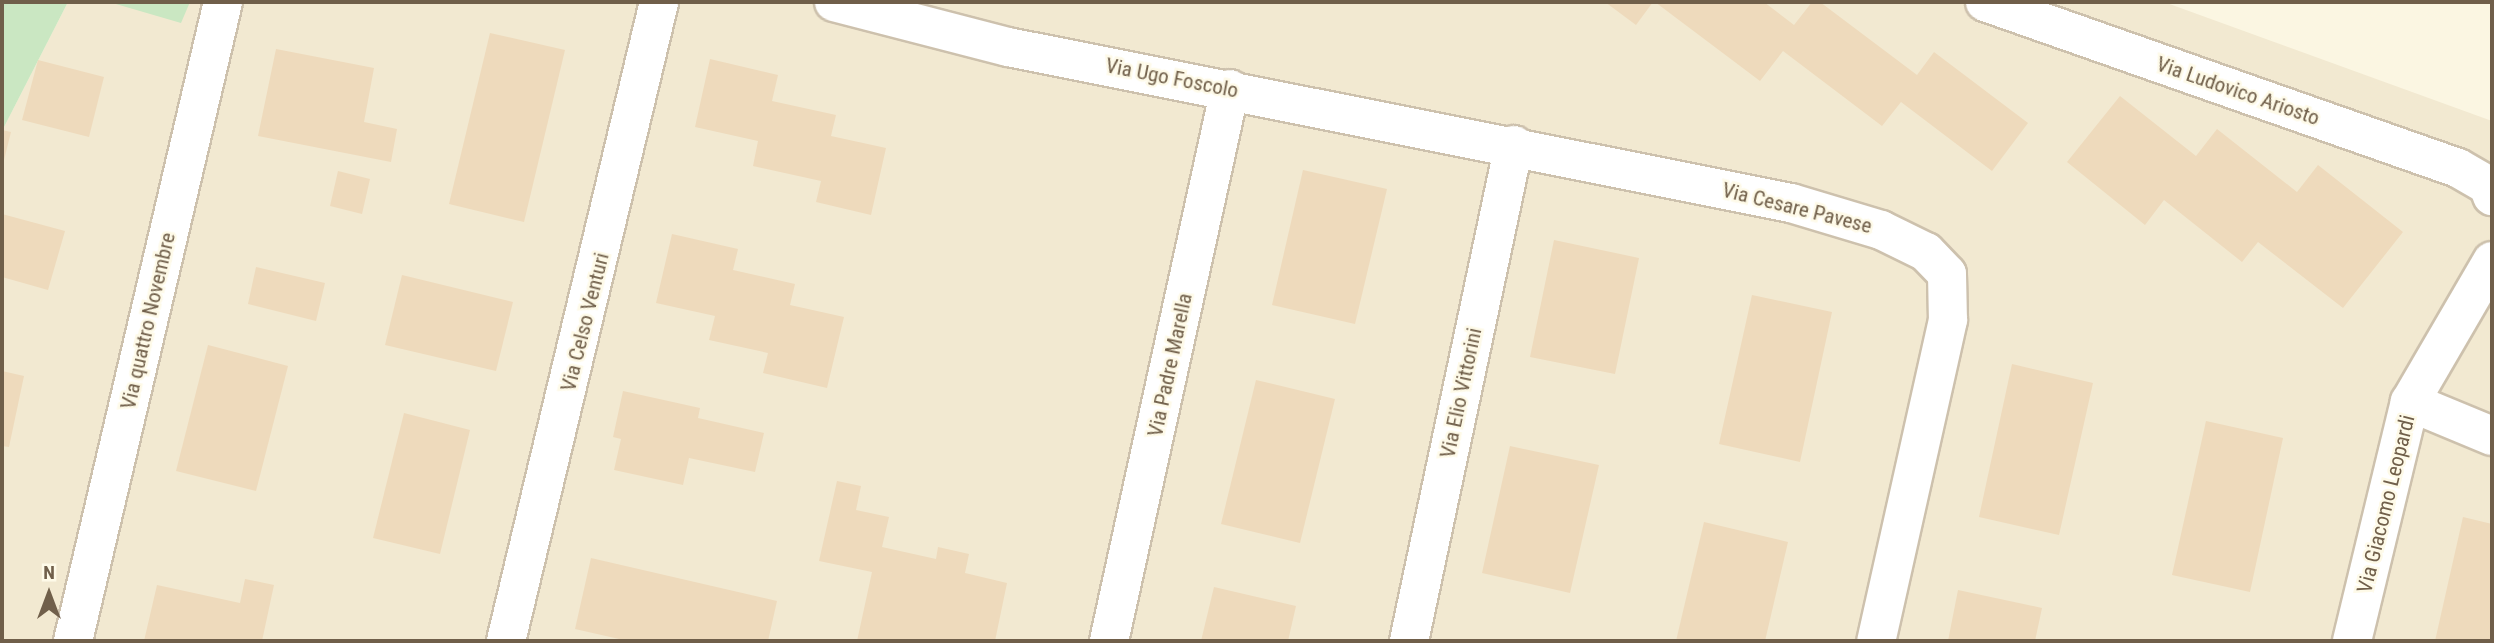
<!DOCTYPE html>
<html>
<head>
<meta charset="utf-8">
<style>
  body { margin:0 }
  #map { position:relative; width:2494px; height:643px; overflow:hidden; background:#fbf6e2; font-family:"Roboto Condensed",sans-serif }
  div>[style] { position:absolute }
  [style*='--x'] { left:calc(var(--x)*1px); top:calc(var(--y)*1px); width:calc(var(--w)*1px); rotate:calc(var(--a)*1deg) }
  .residential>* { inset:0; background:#f2e9d1 }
  .green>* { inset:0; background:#cae7c2 }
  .building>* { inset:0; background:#eedabc }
  .roads { filter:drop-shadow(2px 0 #cdc1ad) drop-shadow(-2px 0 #cdc1ad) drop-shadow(0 2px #cdc1ad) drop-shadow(0 -2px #cdc1ad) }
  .minor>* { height:38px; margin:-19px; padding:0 19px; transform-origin:19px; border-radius:19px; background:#fff }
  span { translate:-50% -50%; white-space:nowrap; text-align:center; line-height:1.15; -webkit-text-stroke:5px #fefae8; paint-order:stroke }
  .street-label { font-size:21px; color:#705f4a }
  .frame { position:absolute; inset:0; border:4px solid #705f4a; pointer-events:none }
  .north { position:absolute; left:14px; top:559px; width:70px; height:70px; -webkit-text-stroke:5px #fefae8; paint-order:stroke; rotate:0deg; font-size:19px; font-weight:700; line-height:28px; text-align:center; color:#705f4a }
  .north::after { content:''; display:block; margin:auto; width:24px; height:32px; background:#705f4a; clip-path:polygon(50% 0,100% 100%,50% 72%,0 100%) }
</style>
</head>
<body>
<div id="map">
  <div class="residential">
    <i style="clip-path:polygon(68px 2px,2164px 2px,2492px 121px,2492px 641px,2px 641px,2px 131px)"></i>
  </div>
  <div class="green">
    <i style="clip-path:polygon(2px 2px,68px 2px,2px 131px)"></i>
    <i style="clip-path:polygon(109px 2px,190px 2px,181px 23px)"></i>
  </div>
  <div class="building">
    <i style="clip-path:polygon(1605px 2px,1653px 2px,1636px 25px)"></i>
    <i style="clip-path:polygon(1655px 2px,1764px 2px,1794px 25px,1812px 2px,1820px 2px,1917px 75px,1934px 52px,2028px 123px,1992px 171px,1901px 102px,1882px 126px,1783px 51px,1760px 81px)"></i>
    <i style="clip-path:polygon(490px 33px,565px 50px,524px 222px,449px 204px)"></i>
    <i style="clip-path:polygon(276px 49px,374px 68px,364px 122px,397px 129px,391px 162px,258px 136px)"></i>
    <i style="clip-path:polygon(710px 59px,778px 75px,772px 101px,836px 115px,831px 136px,886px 148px,871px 215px,816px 202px,821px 181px,753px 166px,758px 141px,695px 127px)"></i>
    <i style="clip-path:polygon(38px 60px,104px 77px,89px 137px,22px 120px)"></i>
    <i style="clip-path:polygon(2120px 96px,2196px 156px,2217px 129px,2297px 192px,2318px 165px,2403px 232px,2343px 308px,2258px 242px,2242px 262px,2164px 200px,2145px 225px,2067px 162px)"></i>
    <i style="clip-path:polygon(2px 130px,11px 132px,3px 164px,2px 163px)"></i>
    <i style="clip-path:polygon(1303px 170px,1387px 189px,1355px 324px,1272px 305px)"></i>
    <i style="clip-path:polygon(338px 171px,370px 179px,362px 214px,330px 206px)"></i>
    <i style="clip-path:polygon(2px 214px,65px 231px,48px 290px,2px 277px)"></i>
    <i style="clip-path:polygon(672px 234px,738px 249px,733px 270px,795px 284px,790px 305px,844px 317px,827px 388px,763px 373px,768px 353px,709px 340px,715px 316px,656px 303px)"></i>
    <i style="clip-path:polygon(1554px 240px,1639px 258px,1615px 374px,1530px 357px)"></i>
    <i style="clip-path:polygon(256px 267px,325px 283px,316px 321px,248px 304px)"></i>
    <i style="clip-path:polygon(402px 275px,513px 302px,496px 371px,385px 345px)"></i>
    <i style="clip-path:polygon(1752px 295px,1832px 312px,1800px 462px,1719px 444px)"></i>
    <i style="clip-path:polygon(208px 345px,288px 366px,256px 491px,176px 471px)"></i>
    <i style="clip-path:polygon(2012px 364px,2093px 383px,2059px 535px,1979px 517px)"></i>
    <i style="clip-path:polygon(2px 371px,24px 376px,9px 447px,2px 446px)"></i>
    <i style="clip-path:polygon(1256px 380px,1335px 399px,1300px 543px,1221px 524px)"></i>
    <i style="clip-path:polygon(623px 391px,700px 408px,698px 418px,764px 433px,755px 472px,689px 458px,683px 485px,614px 470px,621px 439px,613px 437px)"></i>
    <i style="clip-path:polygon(404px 413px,470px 430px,440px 554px,373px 538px)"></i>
    <i style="clip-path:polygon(2206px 421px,2283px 438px,2250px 592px,2172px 575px)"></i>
    <i style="clip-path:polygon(1510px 446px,1599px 465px,1570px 593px,1482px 573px)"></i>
    <i style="clip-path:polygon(837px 481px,861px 486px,856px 510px,889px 517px,882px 547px,936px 559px,938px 547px,969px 554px,965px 573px,1007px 583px,995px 641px,857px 641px,872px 572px,819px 561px)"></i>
    <i style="clip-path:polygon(2463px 517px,2492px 524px,2492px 641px,2435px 641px)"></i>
    <i style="clip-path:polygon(1704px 522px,1788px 542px,1765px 641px,1676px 641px)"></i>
    <i style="clip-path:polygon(591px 558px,777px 601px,768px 641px,628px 641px,575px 629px)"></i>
    <i style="clip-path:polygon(245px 579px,274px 585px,262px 641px,144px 641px,157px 585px,240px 603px)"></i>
    <i style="clip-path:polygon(1214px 587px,1296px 606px,1288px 641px,1201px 641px)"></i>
    <i style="clip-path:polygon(1958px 590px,2042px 608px,2035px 641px,1948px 641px)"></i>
  </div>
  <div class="roads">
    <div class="minor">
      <i style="--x:834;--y:2;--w:180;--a:14.5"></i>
      <i style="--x:1008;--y:47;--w:798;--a:11.27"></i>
      <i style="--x:1791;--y:203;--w:94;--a:16.7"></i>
      <i style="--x:1881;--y:230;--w:50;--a:26.1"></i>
      <i style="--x:1926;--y:252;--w:30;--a:46"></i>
      <i style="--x:1947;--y:274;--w:46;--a:88.8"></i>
      <i style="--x:1948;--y:320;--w:329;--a:102.6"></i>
      <i style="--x:1985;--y:2;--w:501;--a:19.34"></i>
      <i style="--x:2458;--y:168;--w:34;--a:30"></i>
      <i style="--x:2488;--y:185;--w:12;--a:70"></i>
      <i style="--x:2410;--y:402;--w:89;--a:22.5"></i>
      <i style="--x:73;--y:641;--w:656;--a:-76.79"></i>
      <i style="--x:506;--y:641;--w:657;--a:-76.53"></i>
      <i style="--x:1109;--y:641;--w:565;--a:-77.64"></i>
      <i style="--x:1409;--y:641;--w:507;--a:-78.05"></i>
      <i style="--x:2352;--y:641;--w:246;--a:-76.4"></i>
      <i style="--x:2410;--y:402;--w:163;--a:-59.8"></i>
    </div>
  </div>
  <div class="street-label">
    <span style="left:1172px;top:78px;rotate:11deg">Via Ugo Foscolo</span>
    <span style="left:2238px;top:91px;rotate:19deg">Via Ludovico Ariosto</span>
    <span style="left:1797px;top:208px;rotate:14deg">Via Cesare Pavese</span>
    <span style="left:148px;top:321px;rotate:-77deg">Via quattro Novembre</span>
    <span style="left:585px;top:322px;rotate:-76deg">Via Celso Venturi</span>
    <span style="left:1170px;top:365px;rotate:-78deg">Via Padre Marella</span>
    <span style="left:1461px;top:393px;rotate:-78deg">Via Elio Vittorini</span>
    <span style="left:2386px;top:504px;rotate:-76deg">Via Giacomo Leopardi</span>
  </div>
  <div class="frame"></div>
  <div class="north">N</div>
</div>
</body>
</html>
